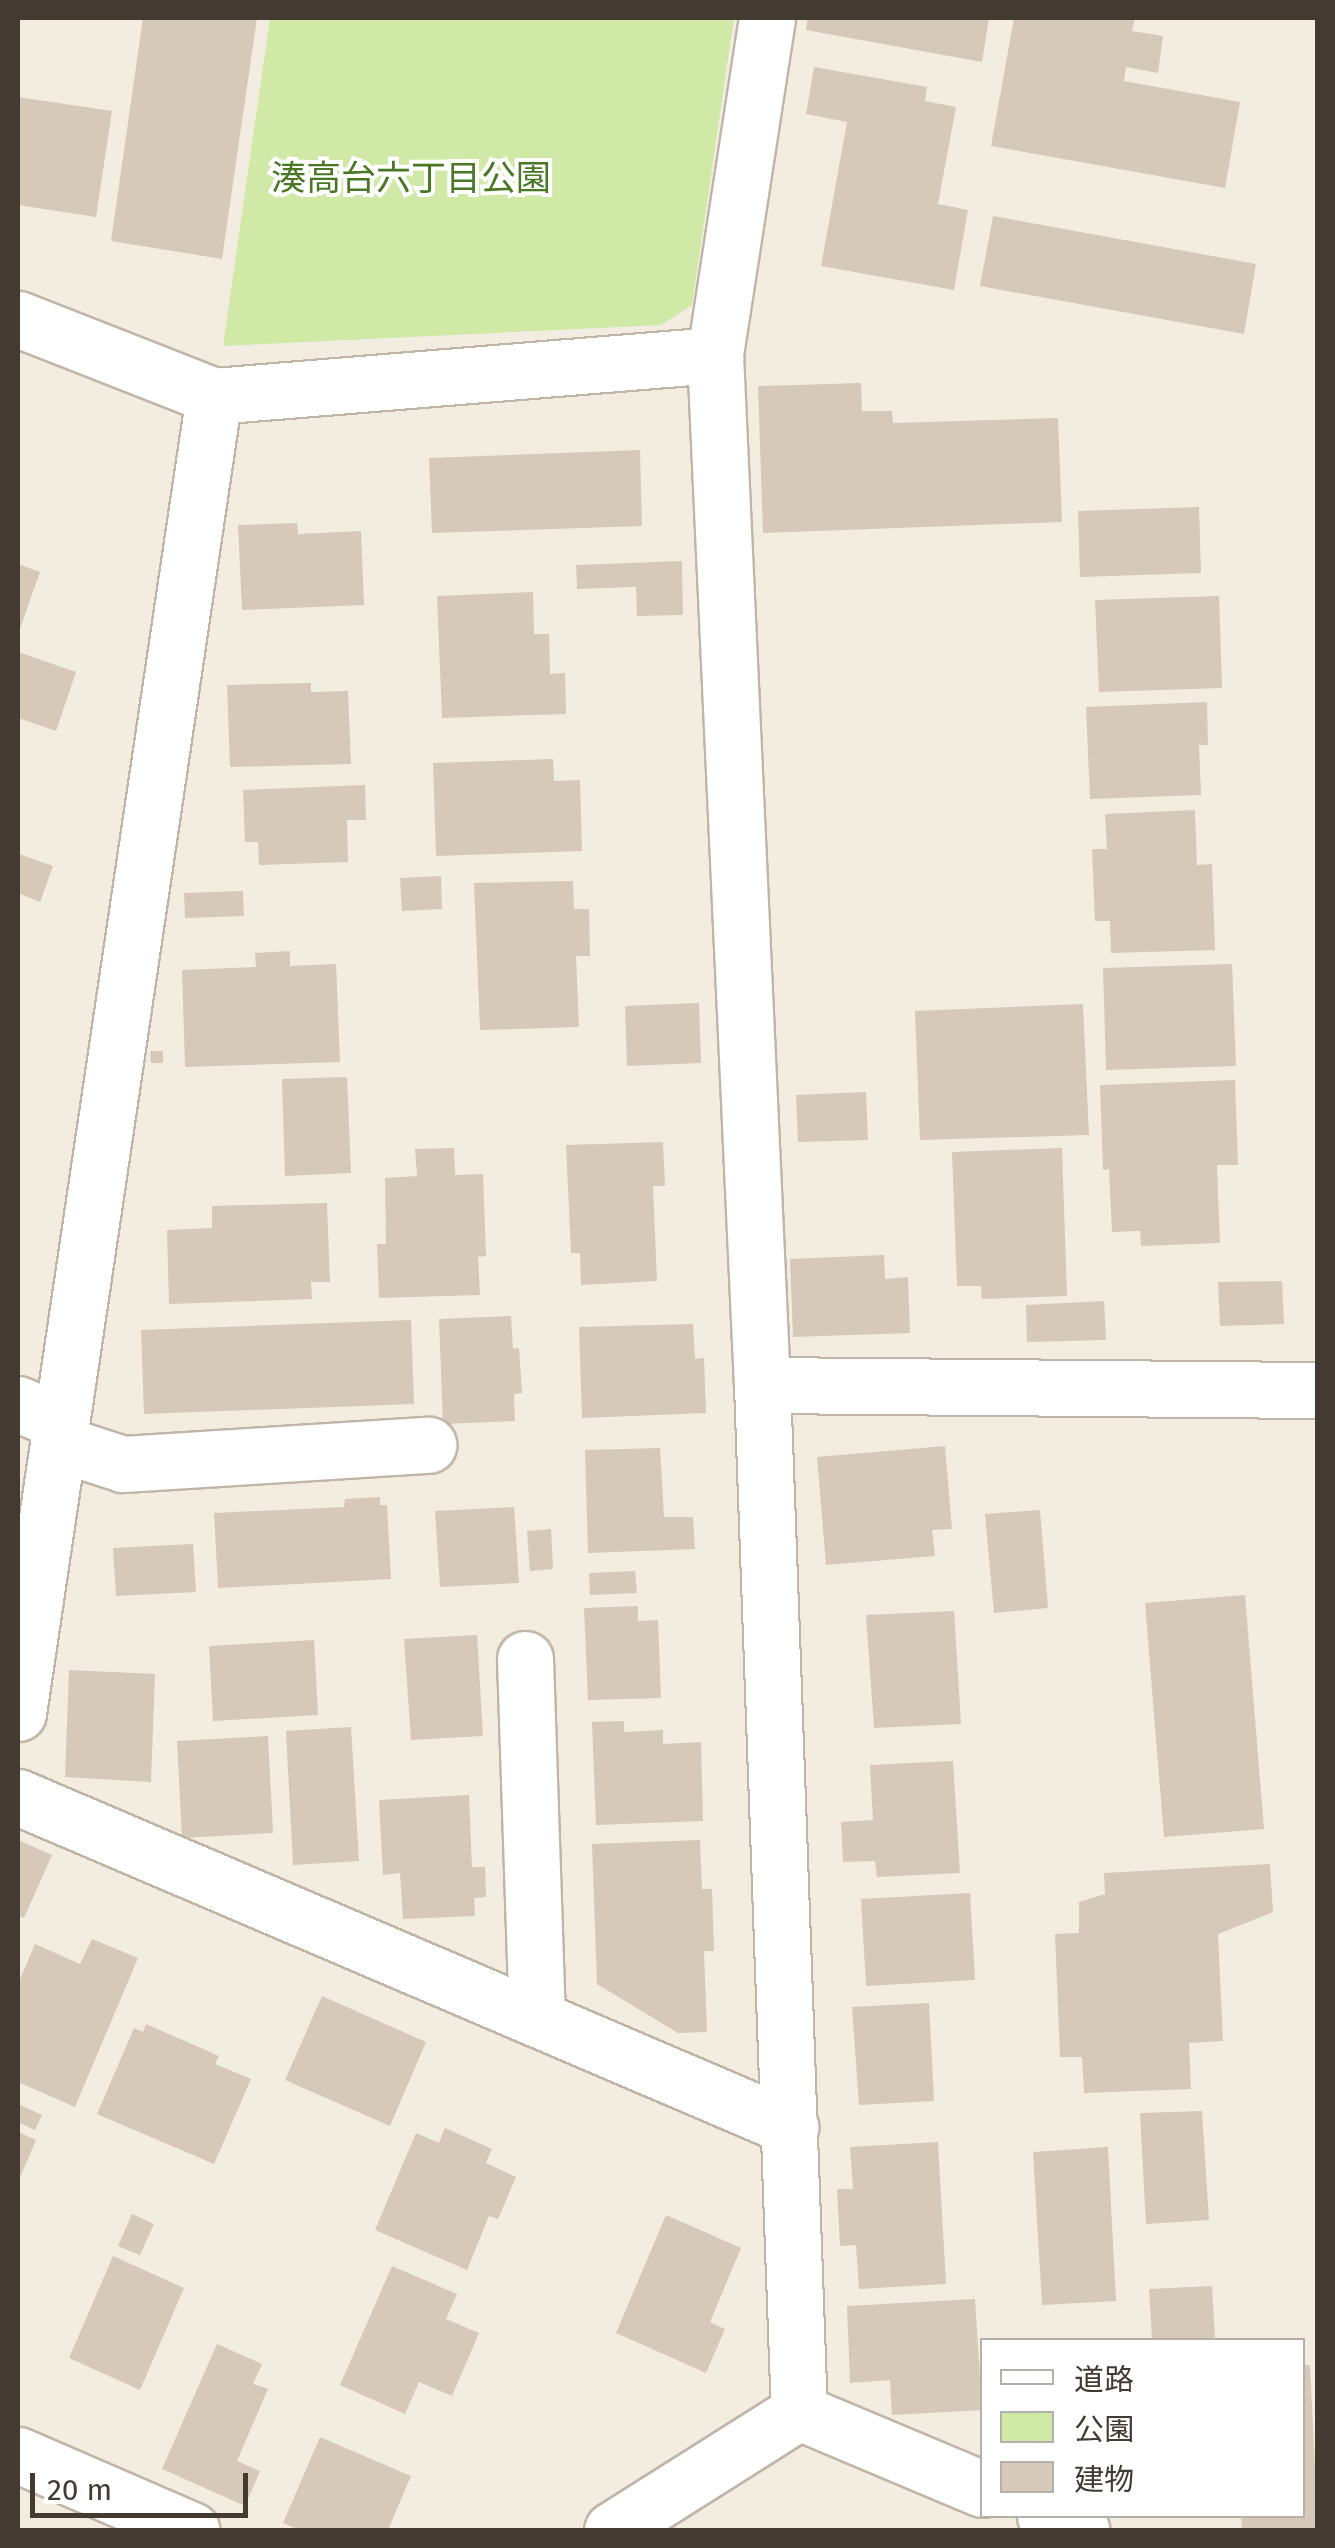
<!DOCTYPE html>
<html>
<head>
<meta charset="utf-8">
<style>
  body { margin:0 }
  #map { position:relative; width:1335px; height:2548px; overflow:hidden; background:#f2ece1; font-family:"Fira Sans","Noto Sans JP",sans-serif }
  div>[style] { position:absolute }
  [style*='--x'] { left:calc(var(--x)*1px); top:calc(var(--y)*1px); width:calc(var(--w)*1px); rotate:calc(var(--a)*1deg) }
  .green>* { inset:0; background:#d0e9a7 }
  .building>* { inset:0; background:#d7c9b9 }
  .roads { filter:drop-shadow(2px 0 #c0b5a7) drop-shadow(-2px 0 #c0b5a7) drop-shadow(0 2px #c0b5a7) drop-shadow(0 -2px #c0b5a7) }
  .street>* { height:55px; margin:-27.5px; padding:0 27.5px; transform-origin:27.5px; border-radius:27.5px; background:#fff }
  span { translate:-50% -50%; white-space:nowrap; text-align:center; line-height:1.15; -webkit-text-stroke:8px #fff; paint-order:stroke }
  .park-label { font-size:35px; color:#497723 }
  .frame { position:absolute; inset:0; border:20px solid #433b32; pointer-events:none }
  .legend { position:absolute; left:980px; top:2338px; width:325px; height:180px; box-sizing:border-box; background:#fff; border:2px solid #b4b1ad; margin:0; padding:12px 18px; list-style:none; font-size:30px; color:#433b32 }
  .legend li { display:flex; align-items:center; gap:20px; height:50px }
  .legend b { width:50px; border:2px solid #b4b1ad }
  .scale { position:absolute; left:30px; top:2473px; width:218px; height:45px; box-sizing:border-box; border:5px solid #433b32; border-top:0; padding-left:12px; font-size:30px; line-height:35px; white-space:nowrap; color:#433b32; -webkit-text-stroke:8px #fff; paint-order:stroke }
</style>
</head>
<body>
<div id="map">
  <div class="green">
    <i style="clip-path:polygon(270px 18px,734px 18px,692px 305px,661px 325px,223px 346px)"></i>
  </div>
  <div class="building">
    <i style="clip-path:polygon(143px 18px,257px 18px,222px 259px,111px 241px)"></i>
    <i style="clip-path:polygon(808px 18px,989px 18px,982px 62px,806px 30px)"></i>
    <i style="clip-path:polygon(1014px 18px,1135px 18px,1132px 31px,1163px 36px,1158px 73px,1126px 67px,1124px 81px,1240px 102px,1225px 188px,991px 146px)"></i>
    <i style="clip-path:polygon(814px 67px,927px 87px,925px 101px,956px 107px,938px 204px,968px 210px,954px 290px,821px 266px,847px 122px,806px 114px)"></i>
    <i style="clip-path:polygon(18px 97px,112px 111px,96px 217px,18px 205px)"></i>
    <i style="clip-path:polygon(993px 216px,1256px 264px,1244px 334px,980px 286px)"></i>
    <i style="clip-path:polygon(861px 383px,862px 411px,892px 411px,893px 423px,1058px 418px,1062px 522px,763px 533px,758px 386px)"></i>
    <i style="clip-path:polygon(640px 450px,642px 526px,432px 533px,429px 458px)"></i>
    <i style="clip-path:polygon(1199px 507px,1201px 573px,1080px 577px,1078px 511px)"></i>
    <i style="clip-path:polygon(297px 523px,298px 534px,361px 531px,364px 605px,242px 610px,238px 525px)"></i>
    <i style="clip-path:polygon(682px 561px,683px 615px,637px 616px,636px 587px,577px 589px,576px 565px)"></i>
    <i style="clip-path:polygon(18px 564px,40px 572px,18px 634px)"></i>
    <i style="clip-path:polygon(533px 592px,534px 634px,549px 634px,550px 674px,565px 673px,566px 714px,442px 718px,437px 596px)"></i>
    <i style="clip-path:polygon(1219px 596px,1222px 688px,1099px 692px,1095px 600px)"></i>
    <i style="clip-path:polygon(18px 652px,76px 672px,56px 731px,18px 718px)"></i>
    <i style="clip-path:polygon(311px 683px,311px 692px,348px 691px,351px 764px,230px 767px,227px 685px)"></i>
    <i style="clip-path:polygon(1207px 702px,1208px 745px,1199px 745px,1201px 795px,1090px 799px,1086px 707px)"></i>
    <i style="clip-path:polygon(553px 759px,554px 781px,580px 780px,582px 851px,436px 856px,433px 763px)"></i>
    <i style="clip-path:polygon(365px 785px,366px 820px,347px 820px,348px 862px,259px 865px,258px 842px,245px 842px,243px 790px)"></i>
    <i style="clip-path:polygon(1195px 810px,1197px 865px,1212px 864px,1215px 950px,1111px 953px,1110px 921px,1095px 921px,1092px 849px,1107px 849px,1105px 814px)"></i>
    <i style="clip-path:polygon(19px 854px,53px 866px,40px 902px,18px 893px)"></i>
    <i style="clip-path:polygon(441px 876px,442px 909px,402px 911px,400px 878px)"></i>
    <i style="clip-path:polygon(573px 881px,574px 909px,589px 909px,590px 956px,576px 956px,579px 1027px,480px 1030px,474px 883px)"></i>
    <i style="clip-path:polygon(243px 891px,244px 916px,185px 918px,184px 893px)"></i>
    <i style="clip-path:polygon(290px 951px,290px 966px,336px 964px,340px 1062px,185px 1067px,182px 970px,256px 967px,255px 953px)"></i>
    <i style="clip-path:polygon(1232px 964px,1236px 1066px,1106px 1070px,1103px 968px)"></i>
    <i style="clip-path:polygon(699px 1003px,701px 1063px,627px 1066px,625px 1006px)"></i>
    <i style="clip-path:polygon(1083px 1004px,1089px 1135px,920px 1140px,915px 1011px)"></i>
    <i style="clip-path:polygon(150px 1051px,163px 1051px,163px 1063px,151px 1063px)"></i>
    <i style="clip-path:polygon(347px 1077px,351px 1173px,285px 1176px,282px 1079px)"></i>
    <i style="clip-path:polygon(1235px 1080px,1238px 1165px,1217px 1165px,1220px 1243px,1141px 1246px,1140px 1231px,1112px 1232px,1109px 1169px,1103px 1170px,1100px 1085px)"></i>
    <i style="clip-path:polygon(866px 1092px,868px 1140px,798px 1142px,796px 1095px)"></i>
    <i style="clip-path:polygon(663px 1142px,665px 1186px,653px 1186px,657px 1281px,581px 1285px,580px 1253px,571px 1253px,566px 1145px)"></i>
    <i style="clip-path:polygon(454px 1148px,455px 1175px,483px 1174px,486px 1256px,478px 1257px,480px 1295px,379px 1298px,377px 1244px,386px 1244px,385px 1178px,417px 1176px,415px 1149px)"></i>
    <i style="clip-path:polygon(1062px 1148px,1067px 1296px,982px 1299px,981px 1286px,957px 1286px,952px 1152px)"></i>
    <i style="clip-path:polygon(327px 1203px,330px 1282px,311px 1282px,312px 1299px,169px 1304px,167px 1230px,212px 1228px,212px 1206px)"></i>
    <i style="clip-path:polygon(884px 1255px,885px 1279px,908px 1277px,910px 1333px,793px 1337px,790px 1259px)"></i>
    <i style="clip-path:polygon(1282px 1281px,1284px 1324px,1220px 1326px,1218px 1282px)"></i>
    <i style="clip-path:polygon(1104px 1301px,1106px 1340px,1027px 1342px,1026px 1305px)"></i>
    <i style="clip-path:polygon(511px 1316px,513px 1349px,519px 1348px,522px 1393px,514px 1394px,515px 1421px,443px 1424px,439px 1319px)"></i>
    <i style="clip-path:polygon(411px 1320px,414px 1404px,144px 1414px,141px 1330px)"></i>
    <i style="clip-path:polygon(693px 1324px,695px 1359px,704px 1358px,706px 1413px,582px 1418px,579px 1327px)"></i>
    <i style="clip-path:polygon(945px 1446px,952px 1529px,932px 1530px,935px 1556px,826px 1565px,817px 1457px)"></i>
    <i style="clip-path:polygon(660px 1448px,664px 1517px,693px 1517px,695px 1549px,588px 1553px,585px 1450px)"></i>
    <i style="clip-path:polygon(380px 1497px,380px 1505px,387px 1505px,391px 1579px,218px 1588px,214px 1513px,344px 1507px,345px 1499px)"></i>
    <i style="clip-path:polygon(514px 1507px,519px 1583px,440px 1587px,435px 1511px)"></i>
    <i style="clip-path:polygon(1040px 1510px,1048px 1608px,994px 1613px,985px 1514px)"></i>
    <i style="clip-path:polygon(551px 1529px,553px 1569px,530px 1571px,527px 1531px)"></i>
    <i style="clip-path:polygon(193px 1544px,196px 1592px,116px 1596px,113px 1548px)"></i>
    <i style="clip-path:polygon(635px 1571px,637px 1593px,590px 1595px,589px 1573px)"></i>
    <i style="clip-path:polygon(1245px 1595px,1264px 1829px,1164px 1837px,1145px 1603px)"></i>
    <i style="clip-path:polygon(638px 1606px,638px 1621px,658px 1620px,661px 1698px,588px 1700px,584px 1608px)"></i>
    <i style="clip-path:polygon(954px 1611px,961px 1724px,874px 1728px,866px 1615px)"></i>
    <i style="clip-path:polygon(477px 1635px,483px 1736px,411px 1740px,404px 1639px)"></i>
    <i style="clip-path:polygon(314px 1640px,318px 1715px,213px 1721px,209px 1646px)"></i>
    <i style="clip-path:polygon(69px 1670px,155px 1674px,151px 1782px,65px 1777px)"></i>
    <i style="clip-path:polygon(624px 1721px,624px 1732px,663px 1730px,663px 1744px,701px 1742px,703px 1821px,596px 1825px,592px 1722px)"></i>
    <i style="clip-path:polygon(351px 1727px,359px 1861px,293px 1865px,286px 1731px)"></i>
    <i style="clip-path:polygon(268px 1736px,273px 1833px,182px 1838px,177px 1741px)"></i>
    <i style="clip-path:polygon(953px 1761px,960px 1873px,877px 1877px,875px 1861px,843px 1862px,841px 1822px,873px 1820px,870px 1765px)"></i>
    <i style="clip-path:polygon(469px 1795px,472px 1867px,485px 1867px,486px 1897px,474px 1898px,475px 1916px,403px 1919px,400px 1873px,383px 1875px,379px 1800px)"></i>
    <i style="clip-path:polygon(18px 1840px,52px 1855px,24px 1918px,18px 1915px)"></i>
    <i style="clip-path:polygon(700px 1840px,702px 1889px,712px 1889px,714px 1951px,704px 1951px,707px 2032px,678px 2033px,597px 1984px,592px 1844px)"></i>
    <i style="clip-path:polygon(1270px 1864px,1273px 1912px,1218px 1934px,1223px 2041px,1189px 2043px,1191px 2089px,1084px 2093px,1082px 2057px,1060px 2057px,1055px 1934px,1079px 1933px,1079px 1902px,1105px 1894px,1104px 1873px)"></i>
    <i style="clip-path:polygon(970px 1893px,975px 1980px,866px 1986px,861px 1899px)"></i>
    <i style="clip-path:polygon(92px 1939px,138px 1958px,75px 2107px,18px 2082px,18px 1984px,35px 1944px,80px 1964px)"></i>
    <i style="clip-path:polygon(322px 1996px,426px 2042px,390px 2126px,285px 2080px)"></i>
    <i style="clip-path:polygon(929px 2003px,934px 2101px,859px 2105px,852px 2007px)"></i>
    <i style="clip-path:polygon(146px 2024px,219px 2056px,215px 2064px,251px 2079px,214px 2164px,97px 2114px,134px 2028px,143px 2032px)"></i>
    <i style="clip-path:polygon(18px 2104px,42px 2115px,35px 2130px,18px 2122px)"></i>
    <i style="clip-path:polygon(1202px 2111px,1209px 2220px,1146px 2224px,1140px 2113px)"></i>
    <i style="clip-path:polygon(445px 2128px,492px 2149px,486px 2163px,516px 2177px,498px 2219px,489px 2216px,467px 2270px,375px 2230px,416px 2133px,439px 2143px)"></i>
    <i style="clip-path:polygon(18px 2132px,36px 2140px,18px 2182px)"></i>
    <i style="clip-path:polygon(938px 2142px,946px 2284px,859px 2289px,856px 2245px,840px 2246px,837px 2189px,853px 2189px,850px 2147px)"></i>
    <i style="clip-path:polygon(1108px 2147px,1116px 2301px,1042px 2305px,1033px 2152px)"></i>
    <i style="clip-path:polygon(132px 2214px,154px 2224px,140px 2255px,118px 2246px)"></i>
    <i style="clip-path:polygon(666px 2215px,741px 2248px,710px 2322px,725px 2329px,706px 2373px,616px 2333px)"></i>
    <i style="clip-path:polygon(113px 2256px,184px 2288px,140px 2390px,69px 2358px)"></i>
    <i style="clip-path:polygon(392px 2266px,457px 2294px,446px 2319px,479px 2333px,452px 2396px,419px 2382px,405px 2414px,340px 2385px)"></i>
    <i style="clip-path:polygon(1212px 2286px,1215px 2340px,1152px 2340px,1149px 2289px)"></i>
    <i style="clip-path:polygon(975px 2299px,982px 2410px,892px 2415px,890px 2380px,850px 2383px,847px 2306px)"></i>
    <i style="clip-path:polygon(217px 2344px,262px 2364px,253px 2384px,268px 2389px,237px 2461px,260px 2471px,245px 2506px,162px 2469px)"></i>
    <i style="clip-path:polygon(1302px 2365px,1310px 2365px,1318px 2530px,1242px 2530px,1241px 2516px,1302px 2516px)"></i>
    <i style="clip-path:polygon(320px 2437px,411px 2476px,388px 2530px,299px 2530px,283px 2523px)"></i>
  </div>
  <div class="roads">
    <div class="street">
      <i style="--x:767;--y:18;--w:341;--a:98.8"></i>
      <i style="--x:715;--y:355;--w:1031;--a:87.39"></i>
      <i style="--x:762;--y:1385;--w:1028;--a:87.94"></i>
      <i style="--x:18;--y:319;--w:211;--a:21.4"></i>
      <i style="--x:214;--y:396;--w:503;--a:-4.68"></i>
      <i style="--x:762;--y:1385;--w:556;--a:0.52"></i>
      <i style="--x:18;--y:1404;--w:47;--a:22.7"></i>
      <i style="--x:58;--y:1443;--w:68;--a:17.9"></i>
      <i style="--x:123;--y:1464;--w:306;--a:-3.6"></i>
      <i style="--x:525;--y:1659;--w:359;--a:88.1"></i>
      <i style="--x:18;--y:1713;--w:1332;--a:-81.54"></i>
      <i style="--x:18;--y:1797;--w:840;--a:23.14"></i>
      <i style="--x:18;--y:2455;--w:189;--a:23.4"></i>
      <i style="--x:1045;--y:2516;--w:39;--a:21"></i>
      <i style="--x:612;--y:2530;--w:221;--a:-32.3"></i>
      <i style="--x:799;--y:2412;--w:199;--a:22.8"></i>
    </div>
  </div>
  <div class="park-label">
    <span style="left:411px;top:178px">湊高台六丁目公園</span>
  </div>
  <div class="frame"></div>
  <ul class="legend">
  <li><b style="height:12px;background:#fff"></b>道路</li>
  <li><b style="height:28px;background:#d0e9a7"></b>公園</li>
  <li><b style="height:28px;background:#d7c9b9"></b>建物</li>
  </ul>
  <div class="scale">20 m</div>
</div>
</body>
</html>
